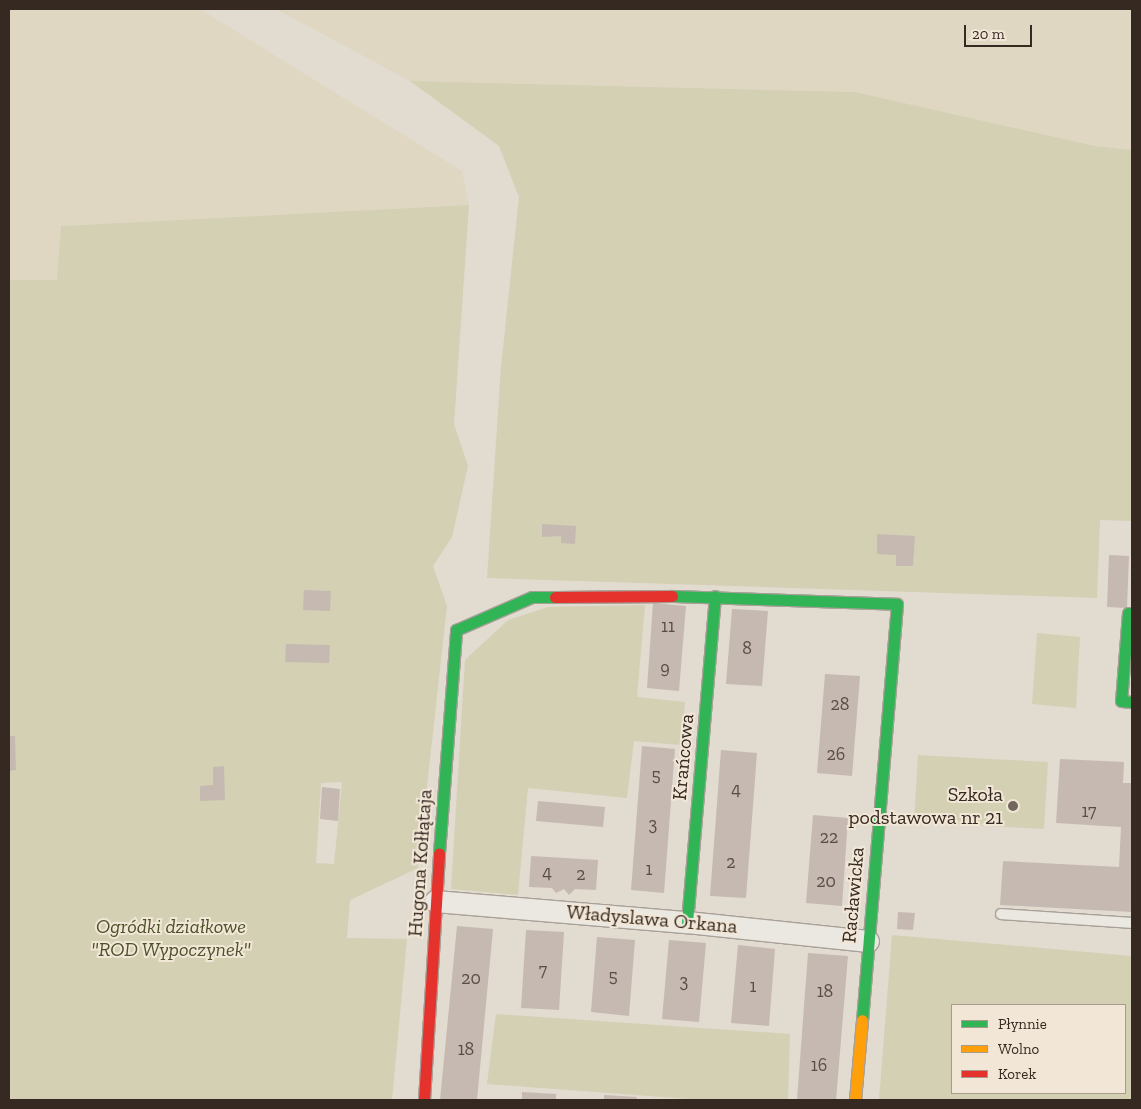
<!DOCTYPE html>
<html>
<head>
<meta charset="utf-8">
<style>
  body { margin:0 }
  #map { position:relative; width:1141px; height:1109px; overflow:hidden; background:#e2dbd0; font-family:"Zilla Slab",serif }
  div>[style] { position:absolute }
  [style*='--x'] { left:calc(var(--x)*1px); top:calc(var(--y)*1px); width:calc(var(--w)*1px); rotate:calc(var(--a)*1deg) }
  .farmland>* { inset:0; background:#e0d7c2 }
  .green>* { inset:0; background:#d3d0b4 }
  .building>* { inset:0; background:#c6b9b1 }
  .roads { filter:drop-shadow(1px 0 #a8a098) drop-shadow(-1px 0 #a8a098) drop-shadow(0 1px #a8a098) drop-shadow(0 -1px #a8a098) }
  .lane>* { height:10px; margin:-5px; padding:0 5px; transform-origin:5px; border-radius:5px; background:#ebe7e1 }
  .street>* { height:21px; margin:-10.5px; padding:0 10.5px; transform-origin:10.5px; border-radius:10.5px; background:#ebe7e1 }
  .fast>* { height:11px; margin:-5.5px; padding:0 5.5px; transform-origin:5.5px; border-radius:5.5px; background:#30b455 }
  .slow>* { height:11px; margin:-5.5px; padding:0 5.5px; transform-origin:5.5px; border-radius:5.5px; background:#ff9f0a }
  .jam>* { height:11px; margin:-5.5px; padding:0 5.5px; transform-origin:5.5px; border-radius:5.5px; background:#e5322d }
  .dots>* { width:14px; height:14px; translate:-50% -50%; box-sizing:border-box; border:2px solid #f2e7d7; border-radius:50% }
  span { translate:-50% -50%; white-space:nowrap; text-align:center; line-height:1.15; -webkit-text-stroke:4px #f2e7d7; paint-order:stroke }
  .number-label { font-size:18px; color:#5a4d45 }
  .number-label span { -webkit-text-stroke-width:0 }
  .street-label { font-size:20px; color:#362921 }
  .poi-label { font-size:20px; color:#362921 }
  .right { translate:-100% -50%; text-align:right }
  .park-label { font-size:20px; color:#4b512a; font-style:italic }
  .frame { position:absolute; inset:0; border:10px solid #362921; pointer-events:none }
  .legend { position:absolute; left:951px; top:1004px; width:175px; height:90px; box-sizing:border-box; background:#f2e7d7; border:1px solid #a79b8e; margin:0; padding:6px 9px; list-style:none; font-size:15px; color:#362921 }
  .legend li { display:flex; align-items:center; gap:10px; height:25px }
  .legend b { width:25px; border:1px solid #a79b8e }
  .scale { position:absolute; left:964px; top:25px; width:68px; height:22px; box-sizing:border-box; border:2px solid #362921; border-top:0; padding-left:6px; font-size:15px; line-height:18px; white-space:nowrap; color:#362921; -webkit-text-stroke:4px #f2e7d7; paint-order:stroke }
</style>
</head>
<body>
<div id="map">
  <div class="farmland">
    <i style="clip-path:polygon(9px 9px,200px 9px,462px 171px,469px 205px,61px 226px,57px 280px,9px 280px)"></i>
    <i style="clip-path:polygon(276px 9px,1132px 9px,1132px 150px,1095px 146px,855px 92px,410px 81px)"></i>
  </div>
  <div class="green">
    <i style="clip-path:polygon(410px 81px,855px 92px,1095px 146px,1132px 150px,1132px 521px,1100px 520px,1097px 598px,487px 578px,501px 367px,519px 197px,499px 146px)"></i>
    <i style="clip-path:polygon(evenodd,469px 205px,454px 424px,468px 466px,452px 537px,433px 566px,447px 606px,418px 868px,350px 900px,347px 938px,407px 939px,392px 1100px,9px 1100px,9px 280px,57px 280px,61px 226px,469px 205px,342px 782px,334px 864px,316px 863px,321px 783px,342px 782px)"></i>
    <i style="clip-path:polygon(645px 605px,637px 697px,685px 702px,681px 745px,634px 741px,627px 798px,528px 788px,518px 895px,451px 889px,465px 660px,508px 620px,548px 607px)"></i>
    <i style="clip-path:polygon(1037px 633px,1080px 637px,1076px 708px,1032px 704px)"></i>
    <i style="clip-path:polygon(918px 755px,1048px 762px,1044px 829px,914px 822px)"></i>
    <i style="clip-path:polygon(evenodd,892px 935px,1132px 956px,1132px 1100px,879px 1100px,892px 935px,952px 1005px,1125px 1005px,1125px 1093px,952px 1093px,952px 1005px)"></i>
    <i style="clip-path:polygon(496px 1014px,790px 1034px,788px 1100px,702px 1100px,487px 1084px)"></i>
  </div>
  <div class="building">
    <i style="clip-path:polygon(542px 524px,576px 526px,575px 544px,561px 543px,561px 536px,542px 537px)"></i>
    <i style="clip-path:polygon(877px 534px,915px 536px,913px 566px,896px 566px,896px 555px,877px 554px)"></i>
    <i style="clip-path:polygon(1109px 555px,1129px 556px,1127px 608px,1107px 607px)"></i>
    <i style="clip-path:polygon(304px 590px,331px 591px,330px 611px,303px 610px)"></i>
    <i style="clip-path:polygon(653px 603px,686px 606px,679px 691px,647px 688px)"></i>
    <i style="clip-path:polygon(732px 609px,768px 611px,762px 686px,726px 684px)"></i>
    <i style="clip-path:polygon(286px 644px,330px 645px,329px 663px,285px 662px)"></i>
    <i style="clip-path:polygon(825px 674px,860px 676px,852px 776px,817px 773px)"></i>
    <i style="clip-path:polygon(9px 736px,15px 736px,16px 770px,9px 771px)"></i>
    <i style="clip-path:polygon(642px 746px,675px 749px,664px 893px,631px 890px)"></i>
    <i style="clip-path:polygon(721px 750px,757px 753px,746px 898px,710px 896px)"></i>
    <i style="clip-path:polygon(1060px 759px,1124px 762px,1123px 783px,1132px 783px,1132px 912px,1000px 905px,1003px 861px,1119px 867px,1121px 827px,1056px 823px)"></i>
    <i style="clip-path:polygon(224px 766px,225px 800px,200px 801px,200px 786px,213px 785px,213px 767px)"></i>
    <i style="clip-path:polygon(322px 787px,340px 789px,338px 821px,320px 819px)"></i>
    <i style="clip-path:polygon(538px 801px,605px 807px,603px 827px,536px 821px)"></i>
    <i style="clip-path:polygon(813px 815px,848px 818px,842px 906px,806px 903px)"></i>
    <i style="clip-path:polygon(531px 856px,598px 860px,596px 890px,575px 889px,569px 895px,564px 889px,556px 893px,552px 888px,529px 887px)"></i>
    <i style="clip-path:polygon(898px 912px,915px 913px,913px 930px,897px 929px)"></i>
    <i style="clip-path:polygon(457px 926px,493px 929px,477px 1100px,440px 1100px)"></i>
    <i style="clip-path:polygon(526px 930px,564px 932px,559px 1010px,521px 1008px)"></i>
    <i style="clip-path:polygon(597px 937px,635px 940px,629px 1016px,591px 1012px)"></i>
    <i style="clip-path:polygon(669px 940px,706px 943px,699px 1022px,662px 1019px)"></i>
    <i style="clip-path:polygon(738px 945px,775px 949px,769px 1026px,731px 1023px)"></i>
    <i style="clip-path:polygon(808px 953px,848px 956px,836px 1100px,797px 1100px)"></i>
    <i style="clip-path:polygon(522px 1092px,556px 1094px,556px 1100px,522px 1100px)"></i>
    <i style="clip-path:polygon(604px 1095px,637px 1097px,636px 1100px,604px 1100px)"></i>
  </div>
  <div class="roads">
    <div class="lane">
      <i style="--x:1001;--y:914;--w:131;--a:3.9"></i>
    </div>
    <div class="street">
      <i style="--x:435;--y:901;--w:253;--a:4.8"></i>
      <i style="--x:687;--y:922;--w:182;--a:6"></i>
    </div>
    <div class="fast">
      <i style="--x:672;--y:596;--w:225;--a:2"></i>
      <i style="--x:897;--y:604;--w:417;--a:94.8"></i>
      <i style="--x:1128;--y:613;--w:88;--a:94.5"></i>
      <i style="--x:1121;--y:701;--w:11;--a:5"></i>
      <i style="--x:439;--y:853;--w:224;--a:-85.6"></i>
      <i style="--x:456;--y:630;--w:83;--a:-23.5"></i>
      <i style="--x:532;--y:597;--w:23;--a:0"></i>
      <i style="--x:687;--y:922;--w:327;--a:-85.1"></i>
    </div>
    <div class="slow">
      <i style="--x:855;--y:1100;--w:80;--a:-85"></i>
    </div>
    <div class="jam">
      <i style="--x:555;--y:597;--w:117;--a:-0.5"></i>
      <i style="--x:424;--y:1100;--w:247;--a:-86.5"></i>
    </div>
  </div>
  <div class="dots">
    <i style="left:1013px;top:806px;background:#72675e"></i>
  </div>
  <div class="number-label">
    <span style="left:668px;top:626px">11</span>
    <span style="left:747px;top:648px">8</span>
    <span style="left:665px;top:668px">9</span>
    <span style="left:840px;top:704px">28</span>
    <span style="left:836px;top:754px">26</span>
    <span style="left:656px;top:775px">5</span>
    <span style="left:736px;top:789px">4</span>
    <span style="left:1089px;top:811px">17</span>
    <span style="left:653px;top:824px">3</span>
    <span style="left:829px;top:837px">22</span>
    <span style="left:731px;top:862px">2</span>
    <span style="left:649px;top:869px">1</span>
    <span style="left:547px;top:872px">4</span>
    <span style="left:581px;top:874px">2</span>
    <span style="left:826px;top:881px">20</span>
    <span style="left:543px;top:970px">7</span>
    <span style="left:613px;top:976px">5</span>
    <span style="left:471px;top:978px">20</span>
    <span style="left:684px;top:981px">3</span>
    <span style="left:753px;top:986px">1</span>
    <span style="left:825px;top:991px">18</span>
    <span style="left:466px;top:1049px">18</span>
    <span style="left:819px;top:1065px">16</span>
  </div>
  <div class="street-label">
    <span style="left:683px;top:757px;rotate:-85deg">Krańcowa</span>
    <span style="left:420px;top:863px;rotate:-86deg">Hugona Kołłątaja</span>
    <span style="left:853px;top:895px;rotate:-85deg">Racławicka</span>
    <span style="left:652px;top:919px;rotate:5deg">Władyslawa Orkana</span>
  </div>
  <div class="poi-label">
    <span class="right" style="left:1003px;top:806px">Szkoła<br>podstawowa nr 21</span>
  </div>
  <div class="park-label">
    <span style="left:171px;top:938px">Ogródki działkowe<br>"ROD Wypoczynek"</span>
  </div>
  <div class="frame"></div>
  <ul class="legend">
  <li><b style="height:6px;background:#30b455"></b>Płynnie</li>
  <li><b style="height:6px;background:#ff9f0a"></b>Wolno</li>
  <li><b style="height:6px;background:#e5322d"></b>Korek</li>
  </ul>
  <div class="scale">20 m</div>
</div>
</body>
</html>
